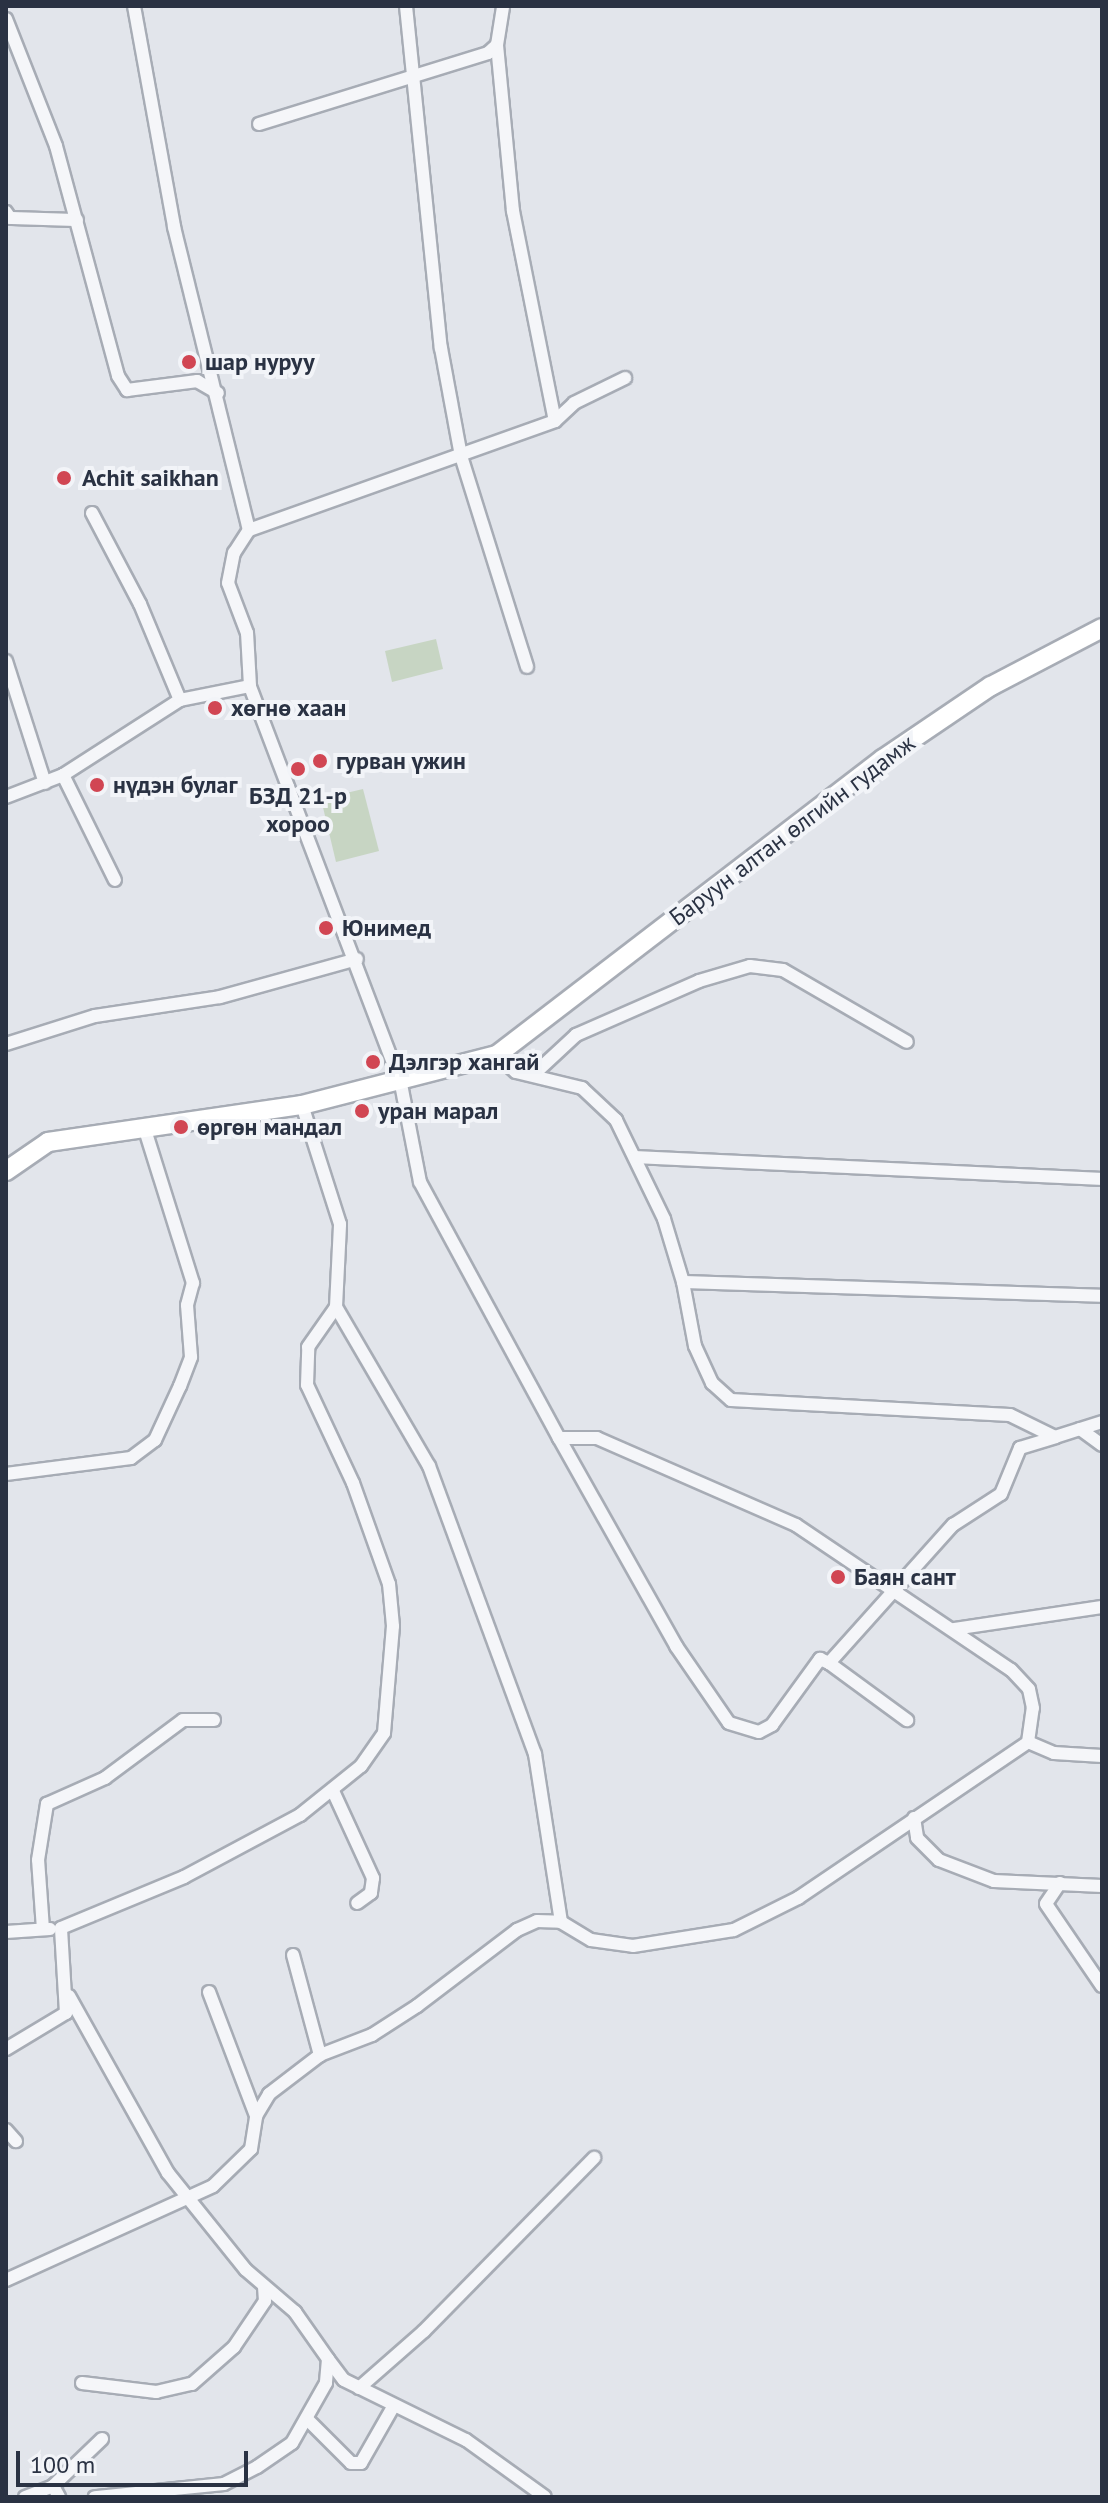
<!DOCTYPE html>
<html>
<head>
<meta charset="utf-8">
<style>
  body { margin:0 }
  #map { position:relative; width:1108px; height:2503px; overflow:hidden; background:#e2e5eb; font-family:"PT Sans",sans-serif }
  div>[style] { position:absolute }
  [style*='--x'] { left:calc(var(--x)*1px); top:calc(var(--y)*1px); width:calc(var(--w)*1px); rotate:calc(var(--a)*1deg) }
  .green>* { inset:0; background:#c7d5c3 }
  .roads { filter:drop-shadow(2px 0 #a7acb5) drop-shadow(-2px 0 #a7acb5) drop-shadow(0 2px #a7acb5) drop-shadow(0 -2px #a7acb5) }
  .minor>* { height:12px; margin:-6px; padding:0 6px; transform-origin:6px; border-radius:6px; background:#f5f6f9 }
  .secondary>* { height:18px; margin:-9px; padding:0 9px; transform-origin:9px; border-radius:9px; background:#fff }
  .dots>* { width:22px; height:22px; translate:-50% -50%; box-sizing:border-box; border:4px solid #f2f4f8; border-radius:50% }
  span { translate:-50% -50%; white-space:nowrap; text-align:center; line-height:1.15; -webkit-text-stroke:8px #f2f4f8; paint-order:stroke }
  .poi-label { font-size:24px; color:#2a3243; font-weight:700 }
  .left { translate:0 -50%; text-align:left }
  .street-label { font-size:24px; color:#2a3243 }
  .frame { position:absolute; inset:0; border:8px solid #2a3243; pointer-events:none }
  .scale { position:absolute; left:16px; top:2451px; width:232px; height:36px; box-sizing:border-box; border:4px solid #2a3243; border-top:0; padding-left:10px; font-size:24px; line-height:28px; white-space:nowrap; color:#2a3243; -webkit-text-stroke:6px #f2f4f8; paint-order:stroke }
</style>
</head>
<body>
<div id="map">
  <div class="green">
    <i style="clip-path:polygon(436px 639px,443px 669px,392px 682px,385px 651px)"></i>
    <i style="clip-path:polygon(363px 789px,379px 851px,336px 862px,321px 799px)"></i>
  </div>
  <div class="roads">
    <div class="minor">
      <i style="--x:134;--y:6;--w:225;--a:79.7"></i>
      <i style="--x:174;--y:227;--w:312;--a:76.1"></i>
      <i style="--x:406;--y:6;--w:344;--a:84.2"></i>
      <i style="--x:441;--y:348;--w:110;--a:79.5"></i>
      <i style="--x:461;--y:456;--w:221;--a:72.6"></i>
      <i style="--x:6;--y:19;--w:136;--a:68.5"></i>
      <i style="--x:56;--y:146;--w:238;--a:74.9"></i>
      <i style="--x:118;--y:376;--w:17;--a:57"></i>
      <i style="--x:127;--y:390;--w:71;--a:-7.3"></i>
      <i style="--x:197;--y:381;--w:24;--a:30"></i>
      <i style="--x:497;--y:45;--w:167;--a:84.5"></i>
      <i style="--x:513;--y:211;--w:214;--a:78.7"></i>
      <i style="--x:259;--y:124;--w:240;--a:-17.2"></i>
      <i style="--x:488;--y:53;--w:12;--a:-42"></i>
      <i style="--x:497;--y:45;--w:39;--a:-81"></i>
      <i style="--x:6;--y:212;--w:7;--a:56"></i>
      <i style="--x:10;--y:218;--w:67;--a:1.7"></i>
      <i style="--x:92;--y:513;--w:103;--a:62.2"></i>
      <i style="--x:140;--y:604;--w:104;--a:67.4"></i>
      <i style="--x:6;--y:661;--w:128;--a:72.3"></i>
      <i style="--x:63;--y:775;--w:117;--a:63.7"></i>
      <i style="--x:6;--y:797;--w:61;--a:-21.1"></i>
      <i style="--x:63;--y:775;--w:139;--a:-32.7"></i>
      <i style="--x:180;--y:700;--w:71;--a:-11.3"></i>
      <i style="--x:6;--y:1044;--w:93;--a:-17.5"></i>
      <i style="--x:95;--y:1016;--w:126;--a:-8.6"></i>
      <i style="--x:220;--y:997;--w:142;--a:-15.5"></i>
      <i style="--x:497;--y:1055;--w:25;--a:42"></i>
      <i style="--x:516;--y:1072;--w:68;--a:13.6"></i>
      <i style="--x:582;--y:1088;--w:47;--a:43.3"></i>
      <i style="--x:616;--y:1120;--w:110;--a:64.1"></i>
      <i style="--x:664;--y:1219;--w:66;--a:73.2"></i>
      <i style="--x:683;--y:1282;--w:419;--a:1.9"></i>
      <i style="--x:533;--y:1075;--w:59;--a:-42.9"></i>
      <i style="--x:576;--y:1035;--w:134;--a:-23.7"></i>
      <i style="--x:699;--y:981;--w:53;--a:-16.4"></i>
      <i style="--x:750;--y:966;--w:33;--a:7"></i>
      <i style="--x:783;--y:970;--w:143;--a:30.1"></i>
      <i style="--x:635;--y:1157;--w:468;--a:2.7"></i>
      <i style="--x:683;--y:1282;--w:65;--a:79.4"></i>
      <i style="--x:695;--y:1346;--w:41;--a:65.3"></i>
      <i style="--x:712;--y:1383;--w:25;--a:42"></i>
      <i style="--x:731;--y:1400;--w:279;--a:3.1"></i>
      <i style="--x:1010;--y:1415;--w:50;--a:26.1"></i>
      <i style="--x:1055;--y:1437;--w:49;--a:-17.7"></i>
      <i style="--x:336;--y:1307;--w:184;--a:59.7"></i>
      <i style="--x:429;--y:1466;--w:307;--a:69.8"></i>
      <i style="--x:535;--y:1754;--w:170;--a:81.2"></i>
      <i style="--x:1080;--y:1429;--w:27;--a:36"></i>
      <i style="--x:559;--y:1438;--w:239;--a:60.6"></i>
      <i style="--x:676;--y:1646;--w:93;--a:55.5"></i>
      <i style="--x:729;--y:1723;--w:31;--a:17"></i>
      <i style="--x:759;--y:1732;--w:15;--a:-28"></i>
      <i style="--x:772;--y:1725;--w:82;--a:-54"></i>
      <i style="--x:820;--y:1659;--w:10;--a:24"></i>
      <i style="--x:829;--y:1663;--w:186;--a:-48.1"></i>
      <i style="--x:953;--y:1525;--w:57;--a:-32.9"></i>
      <i style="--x:1001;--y:1494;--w:50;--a:-67.6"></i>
      <i style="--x:1020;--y:1448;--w:37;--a:-17"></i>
      <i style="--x:6;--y:1474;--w:126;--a:-7.3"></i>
      <i style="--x:131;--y:1458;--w:30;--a:-37"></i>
      <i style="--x:155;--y:1440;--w:60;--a:-65.2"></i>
      <i style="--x:180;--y:1386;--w:31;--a:-69"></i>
      <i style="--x:191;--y:1357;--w:52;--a:-94.4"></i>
      <i style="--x:187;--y:1305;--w:23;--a:-75"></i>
      <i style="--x:193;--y:1283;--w:160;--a:-107.4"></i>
      <i style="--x:954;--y:1629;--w:150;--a:-8.5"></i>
      <i style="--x:829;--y:1663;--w:97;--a:36.2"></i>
      <i style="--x:1028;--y:1742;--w:28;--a:23"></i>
      <i style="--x:1054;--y:1753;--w:48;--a:3.6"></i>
      <i style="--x:333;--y:1791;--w:96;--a:65.3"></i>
      <i style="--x:373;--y:1878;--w:15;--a:98"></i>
      <i style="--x:371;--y:1893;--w:17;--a:144"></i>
      <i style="--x:914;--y:1818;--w:20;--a:81"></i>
      <i style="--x:917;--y:1838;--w:31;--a:45"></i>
      <i style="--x:939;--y:1860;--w:59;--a:20.9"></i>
      <i style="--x:994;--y:1881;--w:108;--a:2.7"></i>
      <i style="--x:1060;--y:1883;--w:25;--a:124"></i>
      <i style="--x:1046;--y:1904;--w:99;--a:55.7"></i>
      <i style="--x:43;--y:1929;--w:69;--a:-94.1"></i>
      <i style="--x:38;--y:1860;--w:57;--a:-80.9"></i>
      <i style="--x:47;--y:1804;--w:64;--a:-24.1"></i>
      <i style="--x:105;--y:1778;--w:97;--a:-36.6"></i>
      <i style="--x:183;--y:1720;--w:31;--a:0"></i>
      <i style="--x:6;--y:1932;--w:44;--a:-3.9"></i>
      <i style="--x:293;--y:1955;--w:104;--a:74.9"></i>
      <i style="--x:209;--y:1992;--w:133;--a:69.2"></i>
      <i style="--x:69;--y:1996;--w:203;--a:60.8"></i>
      <i style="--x:168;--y:2173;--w:124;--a:51.2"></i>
      <i style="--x:246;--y:2270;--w:65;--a:40.6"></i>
      <i style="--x:295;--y:2312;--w:57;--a:54.9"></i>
      <i style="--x:328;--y:2359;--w:24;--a:95"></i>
      <i style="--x:326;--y:2383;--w:69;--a:119.5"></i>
      <i style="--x:292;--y:2443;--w:42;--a:145.6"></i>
      <i style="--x:257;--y:2467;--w:37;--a:153"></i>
      <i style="--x:224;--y:2484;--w:130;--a:174.2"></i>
      <i style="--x:6;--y:2049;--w:70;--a:-31"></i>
      <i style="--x:66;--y:2013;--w:85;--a:-93.4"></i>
      <i style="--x:61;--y:1928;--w:133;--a:-22.5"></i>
      <i style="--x:184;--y:1877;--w:132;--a:-28.1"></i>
      <i style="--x:300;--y:1815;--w:78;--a:-38.8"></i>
      <i style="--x:361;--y:1766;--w:40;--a:-55.1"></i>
      <i style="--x:384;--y:1733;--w:107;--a:-85.2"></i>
      <i style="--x:393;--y:1626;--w:42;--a:-95.4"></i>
      <i style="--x:389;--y:1584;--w:107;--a:-109.6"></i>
      <i style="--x:353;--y:1483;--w:108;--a:-115.1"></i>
      <i style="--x:307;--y:1385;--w:38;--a:-88"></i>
      <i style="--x:308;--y:1347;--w:49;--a:-55"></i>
      <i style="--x:336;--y:1307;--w:83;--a:-87.2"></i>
      <i style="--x:340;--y:1224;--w:125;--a:-107.7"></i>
      <i style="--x:6;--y:2130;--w:15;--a:48"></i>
      <i style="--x:6;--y:2280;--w:227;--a:-24.4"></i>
      <i style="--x:213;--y:2186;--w:53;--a:-44.2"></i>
      <i style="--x:251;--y:2149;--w:33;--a:-81"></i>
      <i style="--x:256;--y:2116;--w:26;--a:-59"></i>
      <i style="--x:269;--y:2094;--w:64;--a:-37.4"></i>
      <i style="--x:320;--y:2055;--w:56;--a:-21"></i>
      <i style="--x:372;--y:2035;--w:54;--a:-32.8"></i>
      <i style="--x:417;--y:2006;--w:126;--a:-37.2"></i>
      <i style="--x:517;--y:1930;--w:22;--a:-24"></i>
      <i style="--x:537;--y:1921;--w:24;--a:2"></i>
      <i style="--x:561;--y:1922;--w:35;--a:31"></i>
      <i style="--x:591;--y:1940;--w:42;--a:8.1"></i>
      <i style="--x:633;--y:1946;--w:102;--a:-9"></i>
      <i style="--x:734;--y:1930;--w:72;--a:-26.6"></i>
      <i style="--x:798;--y:1898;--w:278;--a:-34.1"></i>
      <i style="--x:1028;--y:1742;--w:34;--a:-82"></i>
      <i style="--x:1033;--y:1708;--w:19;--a:-102"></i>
      <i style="--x:1029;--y:1689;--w:26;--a:-133"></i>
      <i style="--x:1011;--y:1670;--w:259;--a:-146"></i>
      <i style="--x:796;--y:1525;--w:217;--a:-156.4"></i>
      <i style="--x:597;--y:1438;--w:38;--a:180"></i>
      <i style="--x:559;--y:1438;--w:291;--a:-118.5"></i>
      <i style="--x:420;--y:1182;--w:100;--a:-101"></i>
      <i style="--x:401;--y:1084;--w:426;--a:-110.8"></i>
      <i style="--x:250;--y:686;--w:53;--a:-93.2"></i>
      <i style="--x:247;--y:633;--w:53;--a:-110.8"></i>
      <i style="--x:228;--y:583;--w:31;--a:-79"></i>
      <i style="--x:234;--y:553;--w:27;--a:-57"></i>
      <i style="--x:249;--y:530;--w:325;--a:-19.6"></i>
      <i style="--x:555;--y:421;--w:26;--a:-43"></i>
      <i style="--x:574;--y:403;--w:57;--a:-26.1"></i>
      <i style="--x:328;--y:2359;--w:26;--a:53"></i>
      <i style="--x:344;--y:2380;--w:136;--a:26.2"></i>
      <i style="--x:466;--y:2440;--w:97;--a:35.8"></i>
      <i style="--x:82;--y:2383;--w:75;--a:6.9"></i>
      <i style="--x:156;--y:2392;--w:37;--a:-13"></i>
      <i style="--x:192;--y:2384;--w:56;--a:-41.4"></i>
      <i style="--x:234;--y:2347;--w:55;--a:-56"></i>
      <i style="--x:265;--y:2301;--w:14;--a:-94"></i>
      <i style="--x:359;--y:2388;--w:86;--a:-41.2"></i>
      <i style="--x:424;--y:2331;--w:243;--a:-45.5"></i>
      <i style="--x:307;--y:2419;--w:62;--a:45"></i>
      <i style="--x:351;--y:2463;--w:10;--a:0"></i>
      <i style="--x:361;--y:2463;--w:64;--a:-60.3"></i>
      <i style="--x:53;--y:2486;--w:68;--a:-43.8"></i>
      <i style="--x:25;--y:2497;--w:30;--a:-21"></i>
      <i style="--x:53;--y:2486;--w:13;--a:61"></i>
    </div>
    <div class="secondary">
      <i style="--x:6;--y:1171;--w:51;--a:-34.6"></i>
      <i style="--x:48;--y:1142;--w:257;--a:-8.3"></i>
      <i style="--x:302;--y:1105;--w:201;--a:-14.4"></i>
      <i style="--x:497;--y:1055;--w:486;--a:-37.5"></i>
      <i style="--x:883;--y:759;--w:130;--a:-34.1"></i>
      <i style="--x:991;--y:686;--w:125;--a:-27.6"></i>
    </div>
  </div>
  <div class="dots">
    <i style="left:189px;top:362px;background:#d14653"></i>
    <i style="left:64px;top:478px;background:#d14653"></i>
    <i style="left:215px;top:708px;background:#d14653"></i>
    <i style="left:320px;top:761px;background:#d14653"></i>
    <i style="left:298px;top:769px;background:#d14653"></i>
    <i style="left:97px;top:785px;background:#d14653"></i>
    <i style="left:326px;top:928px;background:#d14653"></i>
    <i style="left:373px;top:1062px;background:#d14653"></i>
    <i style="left:362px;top:1111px;background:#d14653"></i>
    <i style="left:181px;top:1127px;background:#d14653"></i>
    <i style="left:838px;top:1577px;background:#d14653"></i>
  </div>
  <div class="poi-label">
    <span class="left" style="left:205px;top:362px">шар нуруу</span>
    <span class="left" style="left:82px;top:478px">Achit saikhan</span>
    <span class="left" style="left:231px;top:708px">хөгнө хаан</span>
    <span class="left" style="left:336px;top:761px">гурван үжин</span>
    <span class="left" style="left:113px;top:785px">нүдэн булаг</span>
    <span style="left:298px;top:810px">БЗД 21-р<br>хороо</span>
    <span class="left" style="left:342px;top:928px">Юнимед</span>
    <span class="left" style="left:389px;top:1062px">Дэлгэр хангай</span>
    <span class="left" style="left:378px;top:1111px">уран марал</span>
    <span class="left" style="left:197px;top:1127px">өргөн мандал</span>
    <span class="left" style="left:854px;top:1577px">Баян сант</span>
  </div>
  <div class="street-label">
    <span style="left:792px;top:830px;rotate:-37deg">Баруун алтан өлгийн гудамж</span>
  </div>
  <div class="frame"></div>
  <div class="scale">100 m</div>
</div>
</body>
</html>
